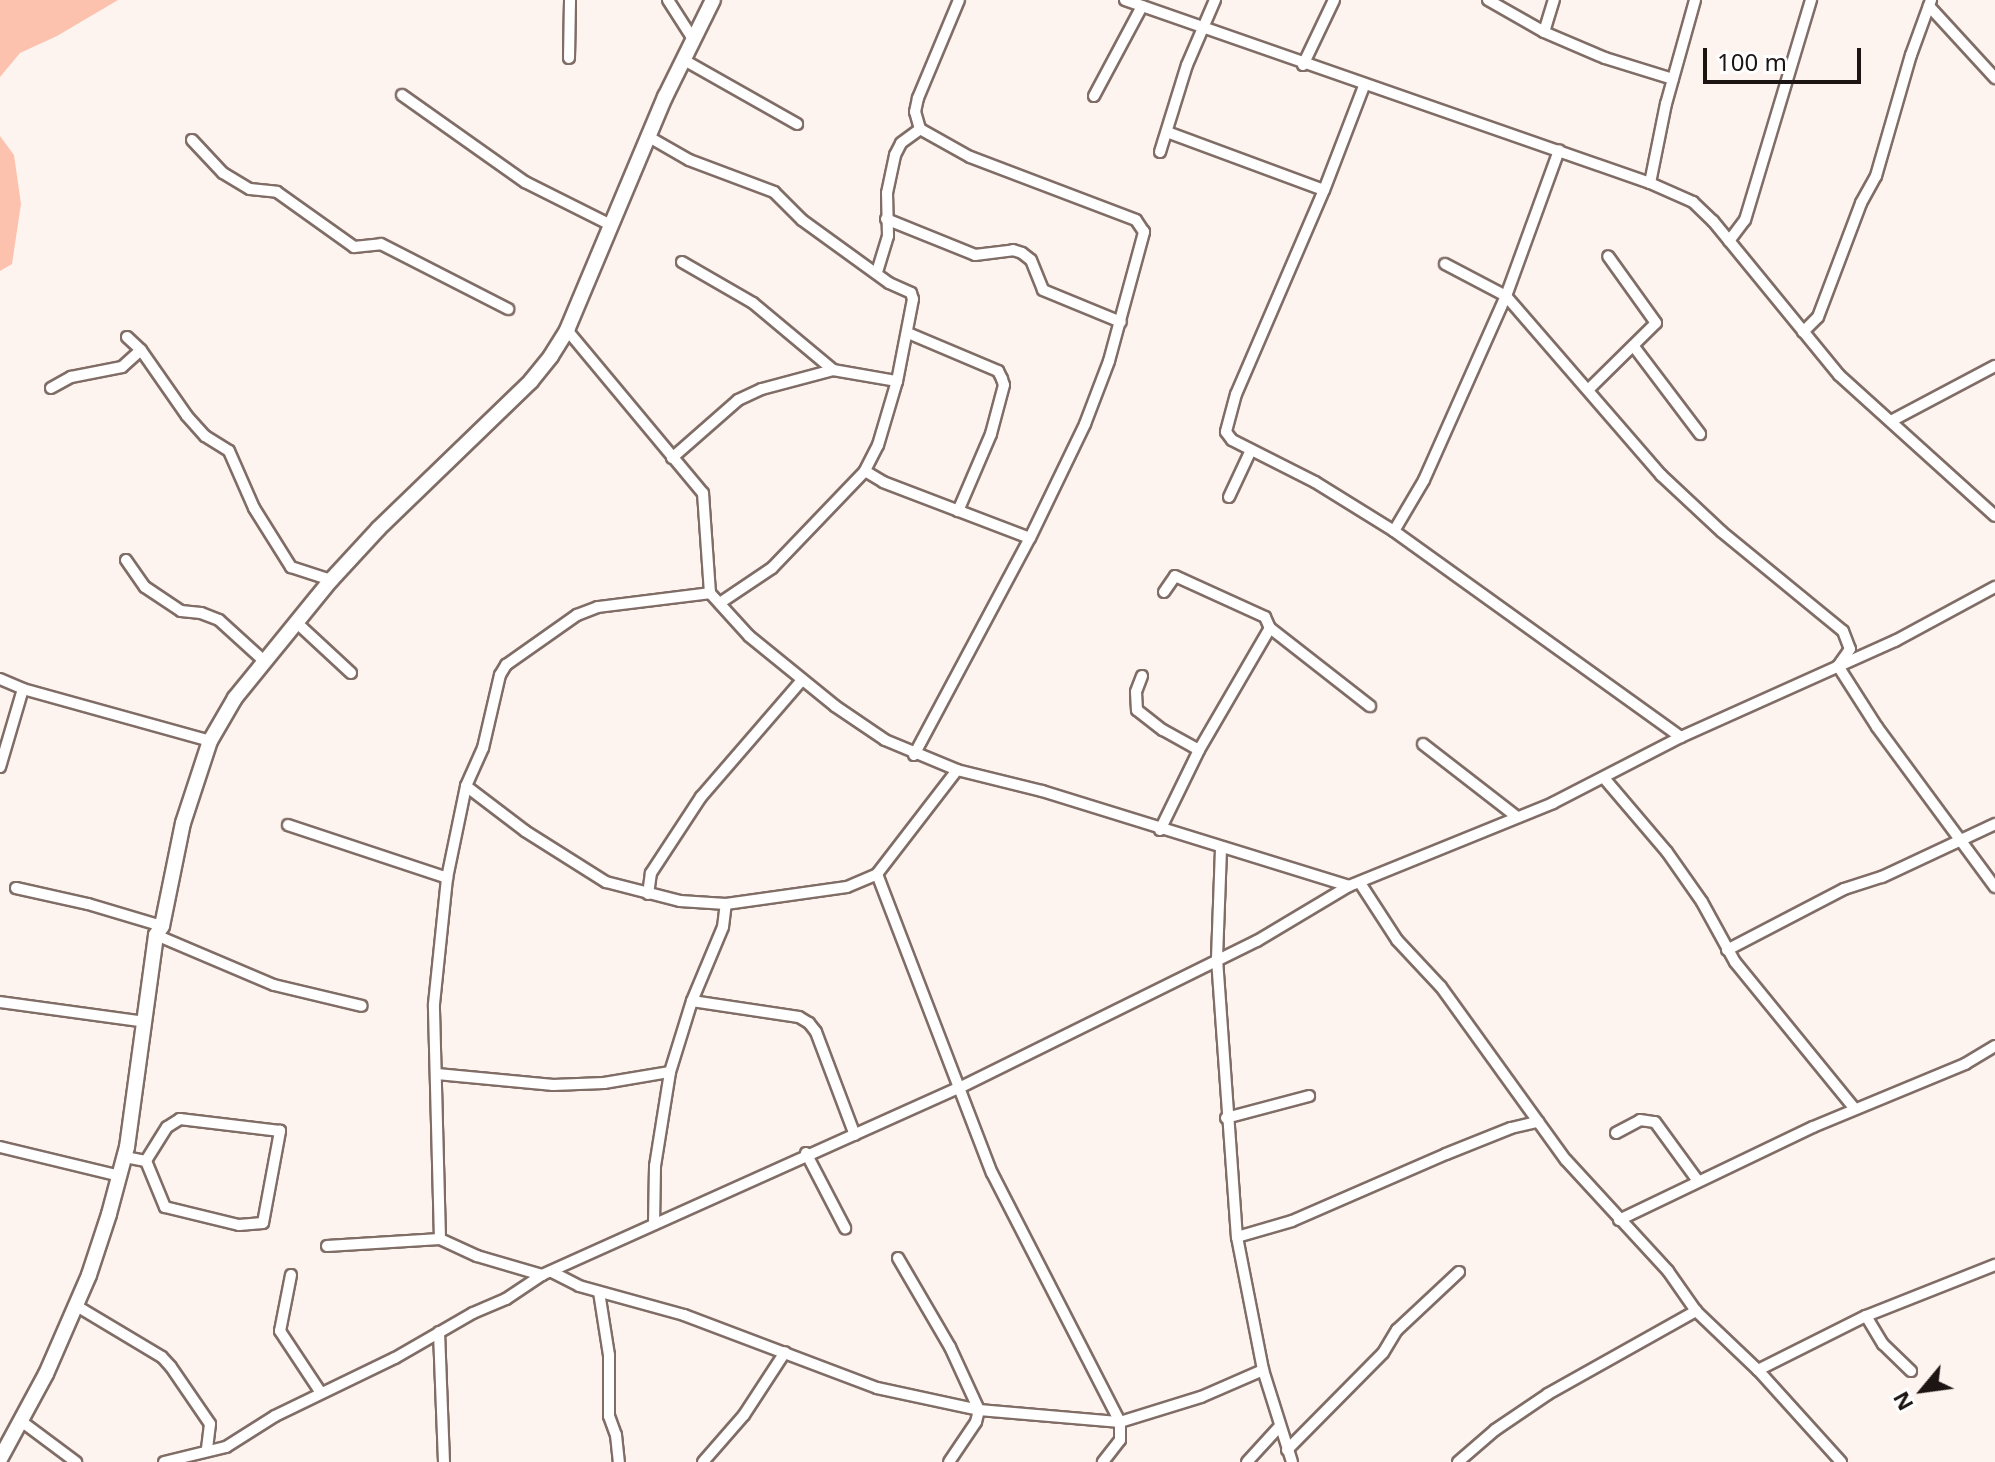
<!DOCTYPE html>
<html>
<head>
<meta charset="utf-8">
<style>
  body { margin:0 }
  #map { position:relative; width:1995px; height:1462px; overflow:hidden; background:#fdf4f0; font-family:"Noto Sans",sans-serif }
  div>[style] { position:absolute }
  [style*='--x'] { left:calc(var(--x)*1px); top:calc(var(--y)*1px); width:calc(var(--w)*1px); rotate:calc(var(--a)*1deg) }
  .green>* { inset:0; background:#fcc2ae }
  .roads { filter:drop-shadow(2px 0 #806d66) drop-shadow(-2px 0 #806d66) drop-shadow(0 2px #806d66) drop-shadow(0 -2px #806d66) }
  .street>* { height:10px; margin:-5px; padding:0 5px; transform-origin:5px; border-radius:5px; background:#fff }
  .secondary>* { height:14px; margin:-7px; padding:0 7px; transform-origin:7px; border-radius:7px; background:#fff }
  span { translate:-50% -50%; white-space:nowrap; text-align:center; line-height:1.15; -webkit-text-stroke:6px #fff; paint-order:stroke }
  .north { position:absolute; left:1883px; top:1350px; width:80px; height:80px; -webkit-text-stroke:6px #fff; paint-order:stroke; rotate:241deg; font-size:22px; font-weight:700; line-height:32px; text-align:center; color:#1d1513 }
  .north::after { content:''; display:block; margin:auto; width:28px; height:36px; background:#1d1513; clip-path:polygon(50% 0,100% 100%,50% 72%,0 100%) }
  .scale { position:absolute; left:1703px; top:48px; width:158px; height:36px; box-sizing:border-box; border:4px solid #1d1513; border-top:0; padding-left:10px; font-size:24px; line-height:28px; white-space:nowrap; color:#1d1513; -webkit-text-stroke:6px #fff; paint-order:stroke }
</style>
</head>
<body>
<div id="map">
  <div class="green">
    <i style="clip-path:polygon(0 0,118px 0,57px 36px,20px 53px,0 77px)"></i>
    <i style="clip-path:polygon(0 136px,14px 155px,21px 204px,12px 264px,0 271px)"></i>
  </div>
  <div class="roads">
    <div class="street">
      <i style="--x:668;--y:0;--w:46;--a:57.3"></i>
      <i style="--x:1125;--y:0;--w:556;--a:19.22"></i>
      <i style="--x:1650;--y:183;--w:47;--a:23.8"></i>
      <i style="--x:1693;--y:202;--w:28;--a:44"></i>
      <i style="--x:1713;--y:221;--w:199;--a:50.7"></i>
      <i style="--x:1839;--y:375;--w:210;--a:42.1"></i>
      <i style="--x:1488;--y:0;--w:64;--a:29.7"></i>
      <i style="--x:1544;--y:32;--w:66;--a:23.1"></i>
      <i style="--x:1605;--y:58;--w:71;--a:17.2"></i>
      <i style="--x:1929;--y:6;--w:98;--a:47.5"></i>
      <i style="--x:1544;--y:32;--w:34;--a:-73"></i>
      <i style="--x:569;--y:58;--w:58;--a:-89"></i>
      <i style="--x:684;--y:60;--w:130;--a:29.5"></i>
      <i style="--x:1303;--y:65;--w:72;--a:-64.5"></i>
      <i style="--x:1364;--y:86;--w:111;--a:111"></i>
      <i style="--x:1324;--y:190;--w:222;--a:113.3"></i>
      <i style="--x:1236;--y:394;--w:39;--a:105"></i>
      <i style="--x:1226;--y:432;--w:10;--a:53"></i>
      <i style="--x:1232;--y:440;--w:93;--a:26.8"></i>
      <i style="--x:1315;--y:482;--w:93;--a:31.8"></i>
      <i style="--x:1394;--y:531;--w:353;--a:35.7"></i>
      <i style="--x:402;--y:95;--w:151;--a:35.3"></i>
      <i style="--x:525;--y:182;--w:96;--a:26.6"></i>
      <i style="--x:1094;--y:96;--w:102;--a:-61.9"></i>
      <i style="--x:1167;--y:132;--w:167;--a:20.3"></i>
      <i style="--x:649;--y:137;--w:46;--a:29.9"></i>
      <i style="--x:689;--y:160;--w:91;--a:20.6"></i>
      <i style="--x:774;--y:192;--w:40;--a:45"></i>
      <i style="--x:802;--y:220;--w:107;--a:35.9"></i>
      <i style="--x:889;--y:283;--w:24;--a:24"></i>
      <i style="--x:911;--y:293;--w:6;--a:72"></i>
      <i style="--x:913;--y:299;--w:84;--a:101"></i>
      <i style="--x:897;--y:381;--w:67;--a:106.5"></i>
      <i style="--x:878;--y:445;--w:29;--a:117"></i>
      <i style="--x:865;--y:471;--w:134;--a:133.8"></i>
      <i style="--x:772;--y:568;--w:63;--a:146.1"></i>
      <i style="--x:192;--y:140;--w:45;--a:46.8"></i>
      <i style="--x:223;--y:173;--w:31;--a:31"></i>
      <i style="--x:250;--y:189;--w:27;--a:6"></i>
      <i style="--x:277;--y:192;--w:95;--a:35.5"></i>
      <i style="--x:354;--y:247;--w:27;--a:-6"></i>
      <i style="--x:381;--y:244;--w:143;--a:27.1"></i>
      <i style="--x:1160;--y:152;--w:91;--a:-72.8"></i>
      <i style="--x:1187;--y:65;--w:71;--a:-66.7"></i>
      <i style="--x:1650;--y:183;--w:81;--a:-78.6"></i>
      <i style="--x:1666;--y:104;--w:108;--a:-74.4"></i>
      <i style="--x:886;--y:219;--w:96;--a:22"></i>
      <i style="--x:975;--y:255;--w:38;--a:-7"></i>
      <i style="--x:1013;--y:250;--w:9;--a:18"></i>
      <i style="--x:1022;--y:253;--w:11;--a:38"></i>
      <i style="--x:1031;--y:260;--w:32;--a:68"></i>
      <i style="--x:1043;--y:290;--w:84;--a:22.3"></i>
      <i style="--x:1729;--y:241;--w:26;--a:-53"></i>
      <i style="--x:1745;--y:220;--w:230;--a:-73.3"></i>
      <i style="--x:682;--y:262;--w:82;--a:30"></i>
      <i style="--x:753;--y:303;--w:104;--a:39.9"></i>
      <i style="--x:833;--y:370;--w:65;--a:9.8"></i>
      <i style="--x:1445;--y:264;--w:69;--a:27.7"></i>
      <i style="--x:1506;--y:296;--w:237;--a:49.1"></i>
      <i style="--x:1661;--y:475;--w:83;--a:43.1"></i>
      <i style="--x:1722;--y:532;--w:156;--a:39.3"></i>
      <i style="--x:1843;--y:631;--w:19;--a:69"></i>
      <i style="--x:1850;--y:649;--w:21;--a:125"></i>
      <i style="--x:1838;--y:666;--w:72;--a:57.4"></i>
      <i style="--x:1877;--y:727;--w:199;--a:53.6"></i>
      <i style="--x:877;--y:272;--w:38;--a:-73"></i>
      <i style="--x:888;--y:236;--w:43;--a:-91.3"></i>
      <i style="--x:887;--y:193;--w:39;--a:-78"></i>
      <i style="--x:895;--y:155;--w:13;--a:-63"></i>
      <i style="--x:901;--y:143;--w:24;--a:-36"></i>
      <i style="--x:567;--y:330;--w:212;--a:50.2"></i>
      <i style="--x:703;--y:493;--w:100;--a:86"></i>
      <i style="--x:710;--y:593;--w:58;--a:47.8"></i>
      <i style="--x:749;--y:636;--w:111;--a:39.1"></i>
      <i style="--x:835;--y:706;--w:60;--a:34.2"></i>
      <i style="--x:885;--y:740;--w:78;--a:22.6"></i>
      <i style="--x:957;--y:770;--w:88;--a:13.9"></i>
      <i style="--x:1042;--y:791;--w:321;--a:17.2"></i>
      <i style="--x:1803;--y:332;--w:21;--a:-45"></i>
      <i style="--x:1818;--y:317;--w:122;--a:-69.3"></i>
      <i style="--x:1861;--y:203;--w:31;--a:-61"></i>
      <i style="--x:1876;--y:176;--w:126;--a:-73.9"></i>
      <i style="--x:1911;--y:55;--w:59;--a:-70"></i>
      <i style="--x:908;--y:333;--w:98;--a:22.9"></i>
      <i style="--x:998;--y:371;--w:9;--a:63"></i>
      <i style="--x:1002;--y:379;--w:6;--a:72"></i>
      <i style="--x:1004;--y:385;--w:51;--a:104.9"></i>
      <i style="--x:991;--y:434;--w:84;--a:113.2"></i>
      <i style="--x:127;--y:337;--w:19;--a:43"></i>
      <i style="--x:141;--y:350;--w:80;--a:55.1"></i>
      <i style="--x:187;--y:416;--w:27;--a:48"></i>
      <i style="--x:205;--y:436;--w:28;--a:32"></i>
      <i style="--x:229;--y:451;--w:62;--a:66.3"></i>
      <i style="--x:254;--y:508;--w:70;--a:57.9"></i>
      <i style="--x:291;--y:567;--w:42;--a:18"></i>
      <i style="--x:1635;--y:348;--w:108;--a:52.9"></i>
      <i style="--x:51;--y:388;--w:23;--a:-29"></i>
      <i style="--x:71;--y:377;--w:52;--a:-11.1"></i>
      <i style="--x:122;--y:367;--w:25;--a:-42"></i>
      <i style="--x:1589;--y:389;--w:94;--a:-44.6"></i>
      <i style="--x:1656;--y:323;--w:82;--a:-125.6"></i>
      <i style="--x:1891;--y:421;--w:118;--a:-27.9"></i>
      <i style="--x:672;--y:458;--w:88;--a:-41.3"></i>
      <i style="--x:738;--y:400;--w:26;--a:-25"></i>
      <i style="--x:762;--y:389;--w:73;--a:-15"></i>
      <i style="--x:865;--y:471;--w:21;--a:31"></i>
      <i style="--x:883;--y:482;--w:157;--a:20.9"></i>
      <i style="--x:1229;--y:497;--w:52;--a:-64.9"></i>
      <i style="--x:1394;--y:531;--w:59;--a:-59.5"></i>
      <i style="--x:1424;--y:480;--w:201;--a:-66"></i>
      <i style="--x:1506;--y:296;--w:155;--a:-70"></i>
      <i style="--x:126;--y:560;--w:33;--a:55"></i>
      <i style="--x:145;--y:587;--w:43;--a:33.7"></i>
      <i style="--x:181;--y:611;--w:20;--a:6"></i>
      <i style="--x:201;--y:613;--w:19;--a:21"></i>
      <i style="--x:219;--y:620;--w:61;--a:42.3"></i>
      <i style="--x:1164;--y:592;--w:19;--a:-55"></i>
      <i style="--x:1175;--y:576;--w:99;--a:24.5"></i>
      <i style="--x:1265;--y:617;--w:12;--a:66"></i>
      <i style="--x:1270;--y:628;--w:127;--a:38"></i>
      <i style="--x:296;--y:622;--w:75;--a:42.8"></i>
      <i style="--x:1142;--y:676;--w:17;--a:111"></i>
      <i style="--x:1136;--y:692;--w:18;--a:87"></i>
      <i style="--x:1137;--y:710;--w:33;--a:38"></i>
      <i style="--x:1163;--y:730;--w:41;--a:29.1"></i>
      <i style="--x:0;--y:679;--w:25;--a:23"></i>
      <i style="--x:23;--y:689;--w:194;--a:15.5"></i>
      <i style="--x:1423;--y:744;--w:119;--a:37.8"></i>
      <i style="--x:914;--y:755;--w:246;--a:-61.9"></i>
      <i style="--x:1030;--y:538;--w:127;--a:-64.2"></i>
      <i style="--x:1085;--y:424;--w:67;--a:-69.1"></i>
      <i style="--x:1109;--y:361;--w:134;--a:-74.8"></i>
      <i style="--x:1144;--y:232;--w:14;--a:-124"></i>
      <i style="--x:1136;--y:220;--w:178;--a:-159.2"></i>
      <i style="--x:970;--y:157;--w:57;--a:-150.8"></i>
      <i style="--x:920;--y:129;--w:18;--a:-106"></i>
      <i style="--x:915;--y:112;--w:14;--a:-78"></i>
      <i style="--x:918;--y:98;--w:106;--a:-67.3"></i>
      <i style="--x:0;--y:767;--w:81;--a:-73.6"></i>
      <i style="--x:1604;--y:778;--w:97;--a:49.6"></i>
      <i style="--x:1667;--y:852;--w:61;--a:55"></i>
      <i style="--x:1702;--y:902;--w:68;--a:61.2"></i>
      <i style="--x:1735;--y:962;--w:188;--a:50.8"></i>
      <i style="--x:466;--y:786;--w:74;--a:37.3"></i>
      <i style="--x:525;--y:831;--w:96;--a:32.2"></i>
      <i style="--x:606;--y:882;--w:76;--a:14.4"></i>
      <i style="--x:680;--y:901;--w:46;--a:3.7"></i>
      <i style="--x:726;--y:904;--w:122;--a:-8"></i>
      <i style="--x:847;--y:887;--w:33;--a:-23"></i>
      <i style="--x:877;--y:874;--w:131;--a:-52.4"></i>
      <i style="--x:288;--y:825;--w:168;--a:18.4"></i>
      <i style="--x:1160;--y:830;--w:89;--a:-64"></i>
      <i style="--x:1199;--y:750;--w:141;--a:-59.8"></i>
      <i style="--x:1221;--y:849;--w:110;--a:92.1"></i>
      <i style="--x:1217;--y:959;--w:279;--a:85.9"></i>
      <i style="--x:1237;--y:1237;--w:136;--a:78.9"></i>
      <i style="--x:1263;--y:1370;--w:96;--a:72.5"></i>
      <i style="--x:877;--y:874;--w:320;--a:69"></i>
      <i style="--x:992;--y:1173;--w:280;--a:62.8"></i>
      <i style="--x:1120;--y:1422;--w:18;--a:90"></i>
      <i style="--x:1120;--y:1440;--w:28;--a:128"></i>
      <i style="--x:1360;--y:883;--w:68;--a:57"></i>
      <i style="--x:1397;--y:940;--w:64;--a:46.9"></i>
      <i style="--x:1441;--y:987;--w:213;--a:54.2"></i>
      <i style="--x:1566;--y:1160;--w:151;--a:47.4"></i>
      <i style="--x:1668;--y:1271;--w:49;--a:55"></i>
      <i style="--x:1696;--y:1311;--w:86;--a:43.6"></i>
      <i style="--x:1758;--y:1370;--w:124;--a:47.9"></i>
      <i style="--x:16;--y:888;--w:74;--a:12.5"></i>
      <i style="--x:88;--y:904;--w:77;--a:16.6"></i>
      <i style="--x:648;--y:894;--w:21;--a:-82"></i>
      <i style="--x:651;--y:873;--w:91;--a:-56.7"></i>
      <i style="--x:701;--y:797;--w:153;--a:-49.2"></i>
      <i style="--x:156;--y:935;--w:128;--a:23"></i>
      <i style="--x:274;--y:985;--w:90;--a:13.4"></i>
      <i style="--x:1727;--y:950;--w:132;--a:-27.5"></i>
      <i style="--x:1844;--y:889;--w:40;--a:-18"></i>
      <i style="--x:1882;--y:877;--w:125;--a:-25.1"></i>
      <i style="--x:692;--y:1001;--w:108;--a:8.5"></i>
      <i style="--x:799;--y:1017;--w:12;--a:31"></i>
      <i style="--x:809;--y:1023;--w:11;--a:52"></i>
      <i style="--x:816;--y:1032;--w:110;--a:69.3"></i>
      <i style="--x:0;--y:1002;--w:147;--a:7.8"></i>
      <i style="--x:437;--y:1074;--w:117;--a:5.4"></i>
      <i style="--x:553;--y:1085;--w:51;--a:-2.2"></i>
      <i style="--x:604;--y:1083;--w:67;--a:-9.5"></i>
      <i style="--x:1226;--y:1118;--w:86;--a:-14.8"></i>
      <i style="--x:1616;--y:1133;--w:27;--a:-28"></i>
      <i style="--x:1640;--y:1120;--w:15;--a:8"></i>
      <i style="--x:1655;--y:1122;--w:73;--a:53.9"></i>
      <i style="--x:0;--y:1147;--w:123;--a:13.6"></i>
      <i style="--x:806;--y:1153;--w:85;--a:62.5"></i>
      <i style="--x:125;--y:1157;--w:21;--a:11"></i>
      <i style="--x:146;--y:1161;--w:50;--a:67.6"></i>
      <i style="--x:165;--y:1207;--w:76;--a:13.7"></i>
      <i style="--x:239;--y:1225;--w:24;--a:-5"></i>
      <i style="--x:263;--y:1223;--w:94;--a:-79.5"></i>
      <i style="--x:280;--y:1131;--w:101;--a:-173.2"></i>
      <i style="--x:180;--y:1119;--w:15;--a:148"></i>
      <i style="--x:167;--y:1127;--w:40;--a:122"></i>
      <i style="--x:1619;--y:1220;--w:215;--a:-25.6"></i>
      <i style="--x:1813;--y:1127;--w:165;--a:-22.5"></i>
      <i style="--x:1965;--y:1064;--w:35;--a:-31"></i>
      <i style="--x:654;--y:1224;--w:58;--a:-89"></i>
      <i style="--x:655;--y:1166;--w:95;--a:-80.9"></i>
      <i style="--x:670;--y:1072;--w:74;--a:-72.8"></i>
      <i style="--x:692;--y:1001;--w:80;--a:-67.3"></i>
      <i style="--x:723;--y:927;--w:23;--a:-83"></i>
      <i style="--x:1237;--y:1237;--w:57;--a:-16.2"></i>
      <i style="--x:1292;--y:1221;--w:168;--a:-23.5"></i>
      <i style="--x:1446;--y:1154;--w:70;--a:-21.8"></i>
      <i style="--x:1511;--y:1128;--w:28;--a:-13"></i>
      <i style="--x:440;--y:1239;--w:235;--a:-91.5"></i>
      <i style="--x:434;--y:1004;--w:127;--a:-84.1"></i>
      <i style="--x:447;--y:878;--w:94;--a:-78.3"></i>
      <i style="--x:466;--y:786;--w:42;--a:-65.9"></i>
      <i style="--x:483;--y:748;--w:75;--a:-76.9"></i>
      <i style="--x:500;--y:675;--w:12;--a:-59"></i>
      <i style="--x:506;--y:665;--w:87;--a:-35.2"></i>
      <i style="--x:577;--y:615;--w:22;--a:-21"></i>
      <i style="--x:598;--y:607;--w:113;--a:-7.1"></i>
      <i style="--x:327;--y:1246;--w:113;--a:-3.5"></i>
      <i style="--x:440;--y:1239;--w:41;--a:24.7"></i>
      <i style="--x:477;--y:1256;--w:68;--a:16.3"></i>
      <i style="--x:898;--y:1258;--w:103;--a:59.7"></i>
      <i style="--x:950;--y:1347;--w:69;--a:65.3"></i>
      <i style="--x:979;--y:1410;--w:12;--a:104"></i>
      <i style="--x:976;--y:1422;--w:48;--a:124"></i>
      <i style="--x:552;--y:1272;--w:30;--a:27"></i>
      <i style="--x:579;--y:1286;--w:109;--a:15.4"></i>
      <i style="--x:684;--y:1315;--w:206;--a:20.7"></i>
      <i style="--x:877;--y:1388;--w:104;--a:12.2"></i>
      <i style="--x:979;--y:1410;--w:142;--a:4.9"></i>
      <i style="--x:1120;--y:1422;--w:85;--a:-17.2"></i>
      <i style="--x:1201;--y:1397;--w:68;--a:-23.5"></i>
      <i style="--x:291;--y:1275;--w:57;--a:101.1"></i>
      <i style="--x:280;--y:1331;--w:74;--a:56.5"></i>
      <i style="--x:599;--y:1292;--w:64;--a:81"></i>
      <i style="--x:609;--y:1355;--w:61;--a:90"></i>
      <i style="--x:609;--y:1416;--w:20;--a:70"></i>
      <i style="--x:616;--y:1435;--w:27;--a:84"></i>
      <i style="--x:75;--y:1305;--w:101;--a:30.9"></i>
      <i style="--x:162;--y:1357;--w:13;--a:48"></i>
      <i style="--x:171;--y:1367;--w:69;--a:55.6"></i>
      <i style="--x:210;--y:1424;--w:26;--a:97"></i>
      <i style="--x:1866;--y:1316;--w:33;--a:59"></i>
      <i style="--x:1883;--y:1344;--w:39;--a:44"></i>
      <i style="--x:439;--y:1332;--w:130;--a:87.8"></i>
      <i style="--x:1758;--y:1370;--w:121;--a:-26.6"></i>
      <i style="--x:1866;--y:1316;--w:139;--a:-21.6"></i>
      <i style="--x:21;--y:1421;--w:69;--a:36.7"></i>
      <i style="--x:1287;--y:1450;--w:136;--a:-45.3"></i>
      <i style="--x:1383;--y:1353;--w:27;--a:-59"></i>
      <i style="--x:1397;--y:1330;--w:85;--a:-43.1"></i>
      <i style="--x:164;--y:1462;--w:64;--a:-13.6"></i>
      <i style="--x:226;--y:1447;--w:58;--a:-32.3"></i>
      <i style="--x:275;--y:1416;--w:133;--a:-25.8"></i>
      <i style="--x:395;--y:1358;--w:90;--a:-30"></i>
      <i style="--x:473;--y:1313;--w:36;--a:-23"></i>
      <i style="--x:506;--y:1299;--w:43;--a:-33.7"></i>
      <i style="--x:542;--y:1275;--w:457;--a:-24.2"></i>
      <i style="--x:959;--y:1088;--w:332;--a:-26.3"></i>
      <i style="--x:1257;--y:941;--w:107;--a:-30.9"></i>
      <i style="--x:1349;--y:886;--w:220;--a:-22.1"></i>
      <i style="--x:1553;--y:803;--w:144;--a:-27.3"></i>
      <i style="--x:1681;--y:737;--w:235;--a:-24.2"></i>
      <i style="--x:1895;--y:641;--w:114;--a:-28.4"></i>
      <i style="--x:703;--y:1462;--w:62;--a:-48.9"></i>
      <i style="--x:744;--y:1415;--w:75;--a:-56.9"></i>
      <i style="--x:1247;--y:1462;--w:47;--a:-47.6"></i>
      <i style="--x:1458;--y:1462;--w:49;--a:-40.9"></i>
      <i style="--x:1495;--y:1430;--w:64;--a:-34.2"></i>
      <i style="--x:1548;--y:1394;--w:170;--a:-29.3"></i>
    </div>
    <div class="secondary">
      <i style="--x:0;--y:1459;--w:97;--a:-61.6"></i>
      <i style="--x:46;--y:1374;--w:108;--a:-66.5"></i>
      <i style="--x:89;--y:1275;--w:64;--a:-71.8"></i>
      <i style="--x:109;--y:1214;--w:69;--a:-75"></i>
      <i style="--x:127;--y:1147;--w:214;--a:-82.2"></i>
      <i style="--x:156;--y:935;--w:11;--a:-56"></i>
      <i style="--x:162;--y:926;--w:105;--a:-78.5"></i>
      <i style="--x:183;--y:823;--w:86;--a:-71.8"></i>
      <i style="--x:210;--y:741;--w:50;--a:-59.8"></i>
      <i style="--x:235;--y:698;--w:152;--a:-50.9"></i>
      <i style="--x:331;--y:580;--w:69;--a:-47.3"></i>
      <i style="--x:378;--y:529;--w:213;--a:-44"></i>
      <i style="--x:531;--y:381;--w:32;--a:-51"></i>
      <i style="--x:551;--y:356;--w:31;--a:-58"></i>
      <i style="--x:567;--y:330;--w:253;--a:-67.2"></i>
      <i style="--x:665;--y:97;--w:108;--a:-63.7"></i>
    </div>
  </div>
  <div class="north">N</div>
  <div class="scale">100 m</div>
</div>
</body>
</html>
